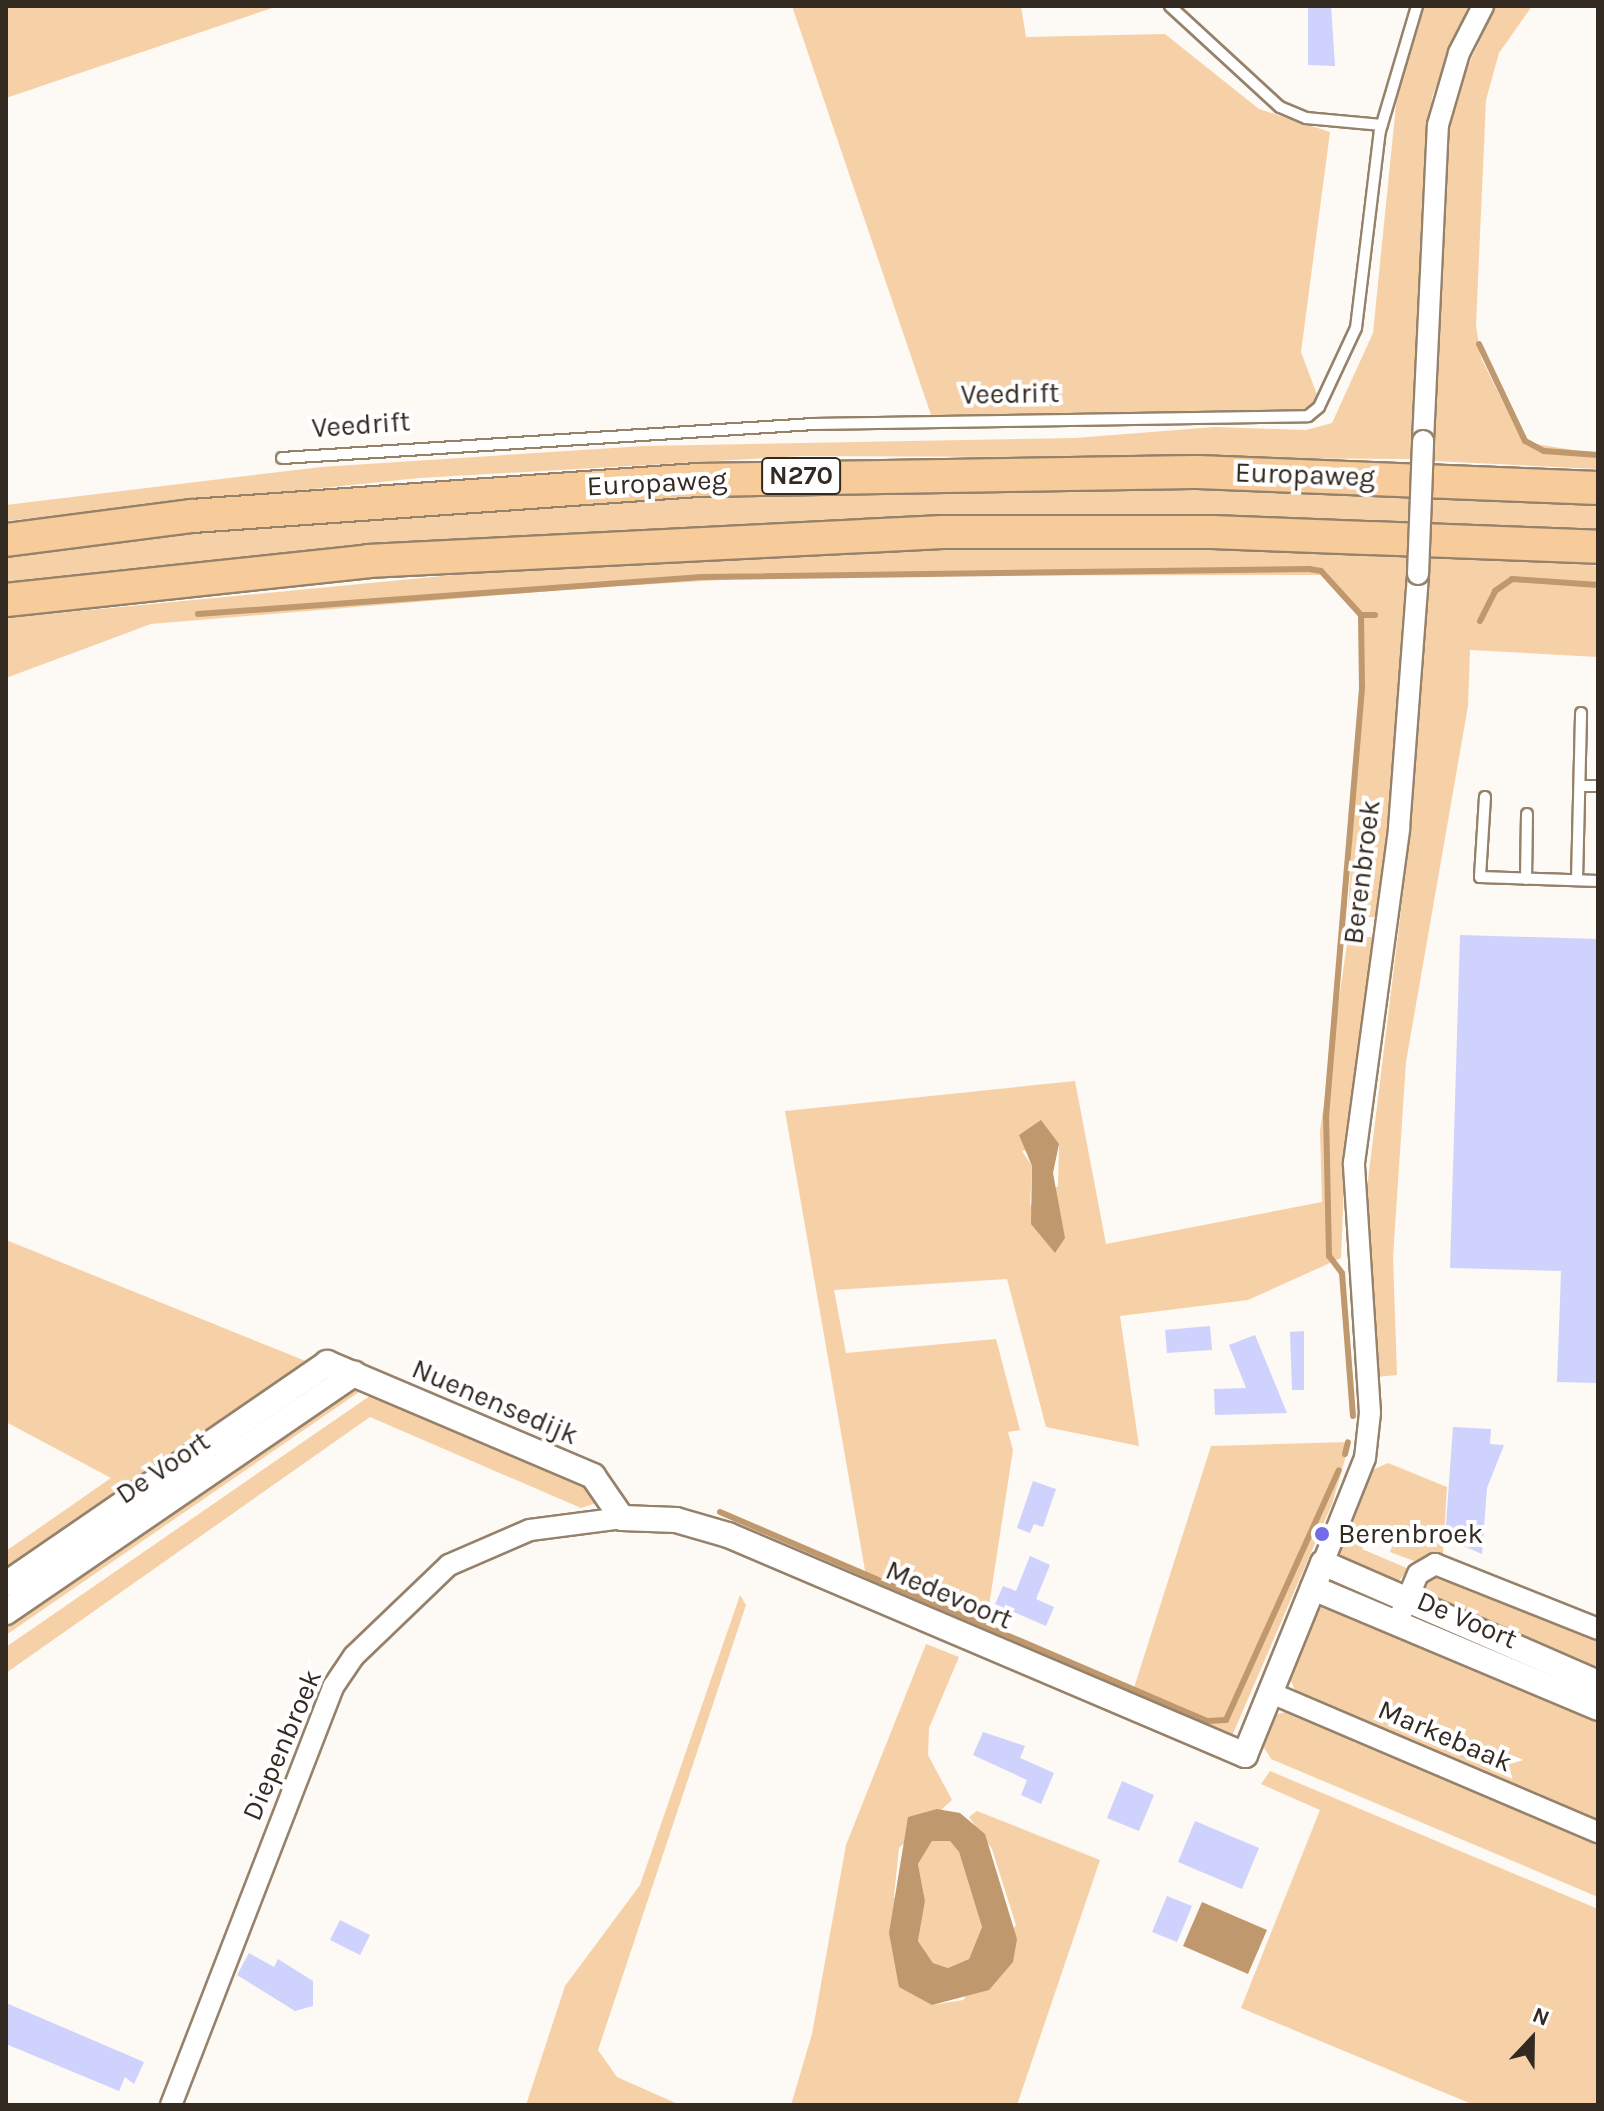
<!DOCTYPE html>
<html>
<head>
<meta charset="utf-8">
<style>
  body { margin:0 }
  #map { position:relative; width:1604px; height:2111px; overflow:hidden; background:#fdf9f4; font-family:Karla,sans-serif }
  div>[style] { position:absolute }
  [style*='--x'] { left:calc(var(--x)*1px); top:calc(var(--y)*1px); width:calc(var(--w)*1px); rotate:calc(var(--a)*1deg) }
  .green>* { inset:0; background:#f6d1a7 }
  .water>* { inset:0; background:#bf986d }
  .stream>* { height:6px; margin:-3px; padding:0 3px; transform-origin:3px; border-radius:3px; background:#bf986d }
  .building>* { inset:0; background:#ced2fd }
  .roads { filter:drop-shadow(2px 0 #96826b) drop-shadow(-2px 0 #96826b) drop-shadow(0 2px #96826b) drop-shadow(0 -2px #96826b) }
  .service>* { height:10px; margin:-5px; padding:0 5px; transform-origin:5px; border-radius:5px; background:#fff }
  .minor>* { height:20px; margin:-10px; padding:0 10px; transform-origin:10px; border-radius:10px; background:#fff }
  .tertiary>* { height:24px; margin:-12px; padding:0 12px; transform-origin:12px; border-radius:12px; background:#fff }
  .trunk>* { height:32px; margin:-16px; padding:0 16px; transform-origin:16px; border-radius:16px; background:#f7cc9a }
  .bridges { filter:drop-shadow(2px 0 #96826b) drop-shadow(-2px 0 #96826b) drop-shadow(0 2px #96826b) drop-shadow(0 -2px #96826b) }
  .minor-bridge>* { height:20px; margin:-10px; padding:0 10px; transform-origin:10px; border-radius:10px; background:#fff }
  .dots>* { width:22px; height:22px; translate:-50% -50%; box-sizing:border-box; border:4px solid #fff; border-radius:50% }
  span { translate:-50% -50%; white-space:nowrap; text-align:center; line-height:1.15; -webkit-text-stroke:8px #fff; paint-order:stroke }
  .shield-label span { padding:2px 6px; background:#fff; border:2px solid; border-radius:6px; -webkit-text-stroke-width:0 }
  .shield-label { font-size:26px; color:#332a21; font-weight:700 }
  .street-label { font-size:28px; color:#332a21 }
  .poi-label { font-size:28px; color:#332a21 }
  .left { translate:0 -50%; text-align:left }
  .frame { position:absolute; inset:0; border:8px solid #332a21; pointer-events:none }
  .north { position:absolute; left:1492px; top:1999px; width:80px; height:80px; -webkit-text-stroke:6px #fff; paint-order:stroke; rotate:22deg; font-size:22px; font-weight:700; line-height:32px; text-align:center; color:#332a21 }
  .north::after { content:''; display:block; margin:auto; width:28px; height:36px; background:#332a21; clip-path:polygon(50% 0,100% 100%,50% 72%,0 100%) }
</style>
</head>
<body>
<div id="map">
  <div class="green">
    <i style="clip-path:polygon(6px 6px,278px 6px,6px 98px)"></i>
    <i style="clip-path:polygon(792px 6px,1021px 6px,1026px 37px,1165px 34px,1259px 109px,1330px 132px,1301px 352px,1319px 400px,1293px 415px,931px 415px)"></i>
    <i style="clip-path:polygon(1422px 6px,1468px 6px,1432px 97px,1411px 459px,802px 456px,419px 478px,6px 521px,6px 505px,321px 467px,644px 446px,1075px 438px,1215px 427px,1306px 430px,1332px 423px,1373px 333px,1397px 95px)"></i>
    <i style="clip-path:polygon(1496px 6px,1532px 6px,1499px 53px,1486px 100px,1476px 325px,1481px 358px,1523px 442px,1598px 454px,1598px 469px,1434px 461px,1446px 145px,1459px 85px)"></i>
    <i style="clip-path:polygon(1082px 481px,1598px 498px,1598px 528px,733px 525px,297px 554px,6px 588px,6px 551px,519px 499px)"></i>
    <i style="clip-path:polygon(756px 546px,1408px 546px,1396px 769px,1377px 917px,1348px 917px,1363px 618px,1327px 575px,790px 576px,586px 588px,151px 624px,6px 678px,6px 618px)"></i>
    <i style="clip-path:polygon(1429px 547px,1598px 566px,1598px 657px,1470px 650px,1468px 706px,1406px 1062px,1393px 1257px,1397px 1375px,1377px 1377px,1363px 1221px,1406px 869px)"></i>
    <i style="clip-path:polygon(evenodd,1348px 937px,1375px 937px,1345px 1160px,1341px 1258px,1248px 1300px,1120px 1316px,1139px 1446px,1046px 1427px,1007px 1279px,834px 1290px,846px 1353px,996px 1339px,1020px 1430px,1008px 1432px,1013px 1450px,985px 1632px,867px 1582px,785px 1111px,1075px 1081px,1106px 1244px,1322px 1202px,1320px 1131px,1348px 937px,1059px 1144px,1058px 1186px,1030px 1205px,1032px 1166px,1022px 1151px,1059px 1144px)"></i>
    <i style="clip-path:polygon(6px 1240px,318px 1366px,6px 1579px,6px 1551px,111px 1478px,6px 1422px)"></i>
    <i style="clip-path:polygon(359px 1385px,359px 1392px,6px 1635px,6px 1618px,125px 1536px,185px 1506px,279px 1430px)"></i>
    <i style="clip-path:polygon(377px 1391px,591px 1490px,596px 1503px,581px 1508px,370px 1417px,6px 1673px,6px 1647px)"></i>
    <i style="clip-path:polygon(1350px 1442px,1332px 1504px,1232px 1736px,1132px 1694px,1211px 1446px)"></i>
    <i style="clip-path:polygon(1388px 1463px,1447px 1487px,1443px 1553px,1414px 1561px,1390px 1552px,1396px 1536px,1371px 1527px,1362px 1549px,1409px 1569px,1396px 1584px,1342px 1561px,1340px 1552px,1368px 1472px)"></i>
    <i style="clip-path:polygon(1436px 1575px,1598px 1634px,1598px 1676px,1426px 1600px,1425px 1585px)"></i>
    <i style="clip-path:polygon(740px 1595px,746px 1605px,598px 2050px,617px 2077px,680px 2105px,526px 2105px,565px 1986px,640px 1885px)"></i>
    <i style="clip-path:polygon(1327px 1603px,1598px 1712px,1598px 1823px,1297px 1694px,1285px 1669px,1312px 1612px)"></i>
    <i style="clip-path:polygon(926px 1644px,959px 1657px,929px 1728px,928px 1755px,952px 1800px,899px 1848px,894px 1896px,932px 2005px,963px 2000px,1016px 1925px,992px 1849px,969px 1817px,977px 1811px,1100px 1860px,1017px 2105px,791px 2105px,812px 2034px,846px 1845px)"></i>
    <i style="clip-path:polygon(1290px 1711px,1598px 1842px,1598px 1897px,1271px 1759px,1260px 1741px,1273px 1715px)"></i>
    <i style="clip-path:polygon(1270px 1771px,1598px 1909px,1598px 2105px,1474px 2105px,1241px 2008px,1320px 1810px,1261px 1784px)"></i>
    <i style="clip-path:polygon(932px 1841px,950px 1841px,959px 1852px,982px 1927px,969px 1959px,948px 1968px,933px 1963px,918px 1941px,925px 1901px,918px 1864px)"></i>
  </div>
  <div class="water">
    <i style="clip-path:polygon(1041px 1120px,1059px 1144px,1053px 1173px,1065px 1238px,1055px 1253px,1031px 1224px,1032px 1166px,1019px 1135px)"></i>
    <i style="clip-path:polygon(evenodd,937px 1809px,960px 1813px,985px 1834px,1017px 1939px,1013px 1962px,989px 1990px,932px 2005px,899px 1987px,889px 1933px,908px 1817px,937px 1809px,932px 1841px,950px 1841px,959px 1852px,982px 1927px,969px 1959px,948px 1968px,933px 1963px,918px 1941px,925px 1901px,918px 1864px,932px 1841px)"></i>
    <i style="clip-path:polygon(1202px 1902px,1267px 1930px,1248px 1974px,1183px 1946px)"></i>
  </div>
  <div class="stream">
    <i style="--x:1479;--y:344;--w:107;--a:64.6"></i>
    <i style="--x:1525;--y:441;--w:21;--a:28"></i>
    <i style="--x:1544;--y:451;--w:54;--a:4.2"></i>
    <i style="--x:198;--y:614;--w:505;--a:-4.2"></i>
    <i style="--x:702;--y:577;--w:607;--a:-0.76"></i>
    <i style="--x:1309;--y:569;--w:12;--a:9"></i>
    <i style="--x:1321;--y:571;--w:59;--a:47.7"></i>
    <i style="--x:1480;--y:621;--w:34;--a:-63"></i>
    <i style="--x:1495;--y:591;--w:21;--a:-35"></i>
    <i style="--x:1512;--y:579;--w:86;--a:4"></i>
    <i style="--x:1353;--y:1416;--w:143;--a:-94.4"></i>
    <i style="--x:1342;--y:1273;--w:21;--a:-127"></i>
    <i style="--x:1329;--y:1256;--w:139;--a:-91.2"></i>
    <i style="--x:1326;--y:1117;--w:432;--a:-85.2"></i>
    <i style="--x:1362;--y:687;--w:72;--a:-90.8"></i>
    <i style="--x:1361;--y:615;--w:14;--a:0"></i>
    <i style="--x:1345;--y:1454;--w:12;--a:-76"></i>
    <i style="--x:720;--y:1512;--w:530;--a:23.23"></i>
    <i style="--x:1207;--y:1721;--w:19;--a:-3"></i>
    <i style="--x:1226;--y:1720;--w:274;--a:-65.7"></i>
  </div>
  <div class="building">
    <i style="clip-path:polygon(1308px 6px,1331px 6px,1335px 66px,1308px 65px)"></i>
    <i style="clip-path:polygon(1460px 935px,1598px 939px,1598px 1383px,1557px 1382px,1561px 1271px,1450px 1268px)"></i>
    <i style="clip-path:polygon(1210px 1326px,1212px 1350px,1167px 1353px,1165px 1330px)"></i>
    <i style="clip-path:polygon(1304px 1331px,1304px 1390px,1292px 1390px,1290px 1332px)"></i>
    <i style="clip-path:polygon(1255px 1335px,1287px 1413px,1215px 1415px,1214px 1389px,1246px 1388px,1229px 1345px)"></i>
    <i style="clip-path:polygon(1453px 1427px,1491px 1429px,1490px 1444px,1504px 1445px,1487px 1488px,1482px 1554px,1445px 1538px)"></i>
    <i style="clip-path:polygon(1033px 1481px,1056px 1489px,1043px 1527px,1034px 1524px,1030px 1533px,1017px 1528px)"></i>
    <i style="clip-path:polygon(1030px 1556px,1050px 1565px,1036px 1599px,1054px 1607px,1046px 1626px,995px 1604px,1003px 1586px,1016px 1591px)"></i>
    <i style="clip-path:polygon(983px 1732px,1025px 1746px,1020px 1758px,1054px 1773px,1041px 1804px,1021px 1795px,1027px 1780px,973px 1755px)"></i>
    <i style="clip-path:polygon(1122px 1781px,1154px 1795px,1139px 1831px,1107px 1818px)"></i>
    <i style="clip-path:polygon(1195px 1821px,1259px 1848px,1242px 1889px,1178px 1862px)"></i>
    <i style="clip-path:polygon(1167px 1896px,1192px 1906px,1177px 1942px,1152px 1932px)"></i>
    <i style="clip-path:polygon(340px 1920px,370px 1935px,360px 1955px,330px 1940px)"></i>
    <i style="clip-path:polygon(249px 1953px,274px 1967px,278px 1959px,313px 1981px,313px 2006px,295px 2011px,237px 1975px)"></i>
    <i style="clip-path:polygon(6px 2003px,144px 2062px,134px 2084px,125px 2077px,119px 2091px,6px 2044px)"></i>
  </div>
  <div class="roads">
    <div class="service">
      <i style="--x:1170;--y:6;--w:149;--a:42.6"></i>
      <i style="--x:1280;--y:107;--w:28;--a:23"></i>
      <i style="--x:1306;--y:118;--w:76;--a:5.3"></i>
      <i style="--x:282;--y:458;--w:532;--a:-3.66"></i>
      <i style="--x:813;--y:424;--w:495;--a:-0.9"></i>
      <i style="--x:1308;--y:416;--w:14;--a:-39"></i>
      <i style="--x:1319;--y:407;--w:87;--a:-64.9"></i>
      <i style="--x:1356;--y:328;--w:198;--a:-83.1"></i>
      <i style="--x:1380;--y:131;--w:130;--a:-73.5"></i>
      <i style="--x:1581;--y:786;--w:17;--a:0"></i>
      <i style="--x:1485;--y:797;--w:80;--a:93.6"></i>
      <i style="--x:1480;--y:877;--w:118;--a:1.9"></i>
      <i style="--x:1526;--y:879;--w:65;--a:-89.1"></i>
      <i style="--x:1577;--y:880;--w:167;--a:-88.6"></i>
    </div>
    <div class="minor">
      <i style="--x:1423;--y:441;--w:316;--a:-87.3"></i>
      <i style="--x:1438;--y:125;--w:75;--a:-73.7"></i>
      <i style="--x:1459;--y:53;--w:53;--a:-62.9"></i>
      <i style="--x:1323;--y:1563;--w:113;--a:-68.2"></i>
      <i style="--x:1365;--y:1458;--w:45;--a:-83.7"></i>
      <i style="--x:1370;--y:1413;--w:251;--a:-93.7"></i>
      <i style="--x:1354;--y:1163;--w:338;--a:-82.3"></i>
      <i style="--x:1399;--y:828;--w:255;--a:-85.7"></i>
      <i style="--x:1397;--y:1623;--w:53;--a:-66.8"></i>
      <i style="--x:1418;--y:1574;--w:20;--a:-30"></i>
      <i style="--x:1435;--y:1564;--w:175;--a:21.7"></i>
      <i style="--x:1269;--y:1692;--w:358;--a:23.1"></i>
      <i style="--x:171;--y:2105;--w:448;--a:-68.8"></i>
      <i style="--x:333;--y:1687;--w:37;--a:-56"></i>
      <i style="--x:354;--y:1656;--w:132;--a:-43.8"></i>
      <i style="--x:449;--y:1565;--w:88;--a:-23.4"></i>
      <i style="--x:530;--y:1530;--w:93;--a:-7.4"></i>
    </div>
    <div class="tertiary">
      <i style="--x:6;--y:1584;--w:390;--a:-34.5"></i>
      <i style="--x:327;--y:1363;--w:289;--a:23"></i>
      <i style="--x:593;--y:1476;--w:51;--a:55.4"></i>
      <i style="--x:622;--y:1518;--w:54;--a:2.1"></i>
      <i style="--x:676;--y:1520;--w:54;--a:16.1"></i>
      <i style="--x:728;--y:1535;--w:562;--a:23.05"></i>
      <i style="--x:1245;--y:1755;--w:207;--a:-67.9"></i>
      <i style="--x:1323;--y:1563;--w:300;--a:23.6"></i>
      <i style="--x:1313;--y:1588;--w:309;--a:22.8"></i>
      <i style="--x:6;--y:1612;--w:422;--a:-34.4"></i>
    </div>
    <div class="trunk">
      <i style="--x:6;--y:540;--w:188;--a:-7.4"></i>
      <i style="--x:192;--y:516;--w:507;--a:-4.07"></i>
      <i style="--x:698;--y:480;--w:500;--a:-0.92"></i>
      <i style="--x:1198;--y:472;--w:400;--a:2.3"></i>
      <i style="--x:6;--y:600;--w:364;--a:-6.1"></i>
      <i style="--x:368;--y:561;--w:575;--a:-2.89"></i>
      <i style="--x:942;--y:532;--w:270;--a:0"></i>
      <i style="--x:1212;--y:532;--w:386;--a:2.2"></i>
    </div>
  </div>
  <div class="bridges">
    <div class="minor-bridge">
      <i style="--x:1418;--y:574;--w:133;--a:-87.8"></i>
    </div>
  </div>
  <div class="dots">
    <i style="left:1322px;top:1534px;background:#726ce7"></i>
  </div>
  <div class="shield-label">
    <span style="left:801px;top:476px">N270</span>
  </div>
  <div class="street-label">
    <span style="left:1010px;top:394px;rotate:-1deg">Veedrift</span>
    <span style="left:361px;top:425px;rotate:-4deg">Veedrift</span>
    <span style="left:1305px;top:475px;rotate:2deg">Europaweg</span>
    <span style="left:657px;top:483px;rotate:-3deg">Europaweg</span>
    <span style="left:1362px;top:872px;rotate:-83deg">Berenbroek</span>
    <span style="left:495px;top:1402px;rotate:23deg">Nuenensedijk</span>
    <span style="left:163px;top:1468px;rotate:-34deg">De Voort</span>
    <span style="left:949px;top:1595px;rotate:23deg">Medevoort</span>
    <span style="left:1467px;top:1620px;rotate:23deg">De Voort</span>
    <span style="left:1445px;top:1736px;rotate:23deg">Markebaak</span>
    <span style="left:282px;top:1745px;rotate:-67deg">Diepenbroek</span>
  </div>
  <div class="poi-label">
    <span class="left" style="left:1338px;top:1534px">Berenbroek</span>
  </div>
  <div class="frame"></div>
  <div class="north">N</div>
</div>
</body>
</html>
